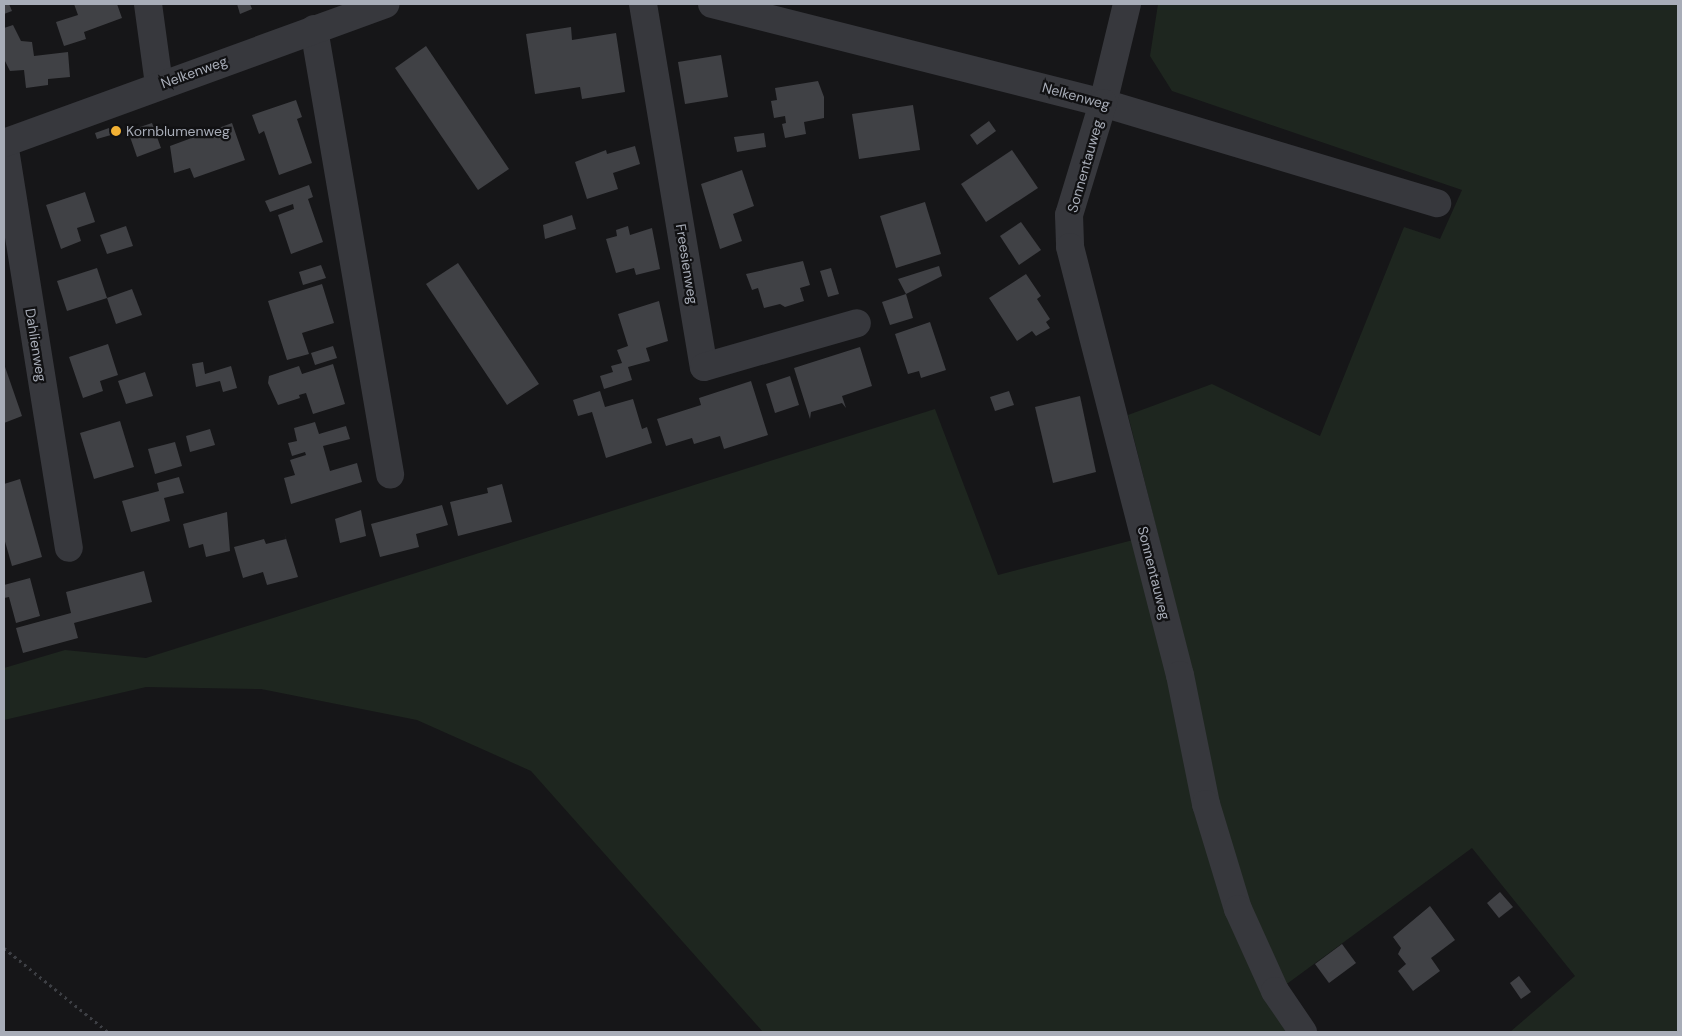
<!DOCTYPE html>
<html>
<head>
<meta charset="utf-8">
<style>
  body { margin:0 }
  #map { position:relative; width:1682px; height:1036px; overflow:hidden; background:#161618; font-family:"DM Sans",sans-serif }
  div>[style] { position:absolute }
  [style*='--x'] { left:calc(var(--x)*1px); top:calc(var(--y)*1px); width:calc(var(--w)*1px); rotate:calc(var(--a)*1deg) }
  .green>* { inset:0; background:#1e261f }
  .building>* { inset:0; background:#404145 }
  .path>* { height:3px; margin-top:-1.5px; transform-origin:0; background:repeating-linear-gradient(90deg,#3d3f44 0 2.5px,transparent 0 6.5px) }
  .minor>* { height:28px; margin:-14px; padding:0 14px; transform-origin:14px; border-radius:14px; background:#37383d }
  .dots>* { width:14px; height:14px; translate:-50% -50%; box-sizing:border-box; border:2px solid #111113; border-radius:50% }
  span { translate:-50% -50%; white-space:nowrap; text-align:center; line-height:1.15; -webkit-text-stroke:4.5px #111113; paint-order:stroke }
  .street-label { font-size:14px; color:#a8adb8 }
  .poi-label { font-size:14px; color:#a8adb8 }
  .left { translate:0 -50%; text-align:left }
  .frame { position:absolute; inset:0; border:5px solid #a8adb8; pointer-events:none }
</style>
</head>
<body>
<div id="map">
  <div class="green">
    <i style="clip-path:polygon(1158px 4px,1678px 4px,1678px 1032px,1510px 1032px,1575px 976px,1472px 848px,1284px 986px,1247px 905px,1215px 802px,1193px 675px,1128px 415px,1212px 384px,1320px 436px,1404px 227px,1440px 239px,1462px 190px,1172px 91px,1150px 56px)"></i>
    <i style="clip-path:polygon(935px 409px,998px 575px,1137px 539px,1290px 1032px,763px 1032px,531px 771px,417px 720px,261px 689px,146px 687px,4px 720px,4px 668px,65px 650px,146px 658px)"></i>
  </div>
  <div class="building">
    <i style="clip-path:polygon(4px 4px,9px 4px,12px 11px,4px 14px)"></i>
    <i style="clip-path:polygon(74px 4px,117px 4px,122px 18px,84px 32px,86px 39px,64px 46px,56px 22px,78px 15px)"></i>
    <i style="clip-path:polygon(237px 4px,250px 4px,252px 9px,240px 14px)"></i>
    <i style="clip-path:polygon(13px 25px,21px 41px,32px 42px,34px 56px,68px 52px,70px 77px,48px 79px,48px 85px,26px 88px,24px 70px,10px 71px,4px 59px,4px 28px)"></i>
    <i style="clip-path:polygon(571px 27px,572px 40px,616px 33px,625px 92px,582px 99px,580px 87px,535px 94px,526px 34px)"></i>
    <i style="clip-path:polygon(426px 46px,509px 169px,478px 190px,395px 68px)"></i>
    <i style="clip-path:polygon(721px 55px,728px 97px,685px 104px,678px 62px)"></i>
    <i style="clip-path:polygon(818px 81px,824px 97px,824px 118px,804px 122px,806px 134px,785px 138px,782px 124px,786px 123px,785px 116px,774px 118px,771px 101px,777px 100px,775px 88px)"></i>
    <i style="clip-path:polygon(296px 100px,302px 117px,297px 119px,312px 163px,279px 175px,264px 131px,259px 134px,252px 115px)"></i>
    <i style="clip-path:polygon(913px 105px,920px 150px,859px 159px,852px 114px)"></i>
    <i style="clip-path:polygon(989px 121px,996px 131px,977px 145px,970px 135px)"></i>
    <i style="clip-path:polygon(152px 123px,161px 148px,137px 157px,128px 131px)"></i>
    <i style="clip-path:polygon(232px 123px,245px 160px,194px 178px,190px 168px,174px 173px,170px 146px)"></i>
    <i style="clip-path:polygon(109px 128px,111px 135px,97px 139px,95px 133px)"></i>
    <i style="clip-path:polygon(764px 133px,766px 147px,737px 152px,734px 137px)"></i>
    <i style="clip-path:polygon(635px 146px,640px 164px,613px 173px,618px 189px,587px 199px,575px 162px,606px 150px,607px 154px)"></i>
    <i style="clip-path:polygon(1012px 150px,1038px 188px,986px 222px,961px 184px)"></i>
    <i style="clip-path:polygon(742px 170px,754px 206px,733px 214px,742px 241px,720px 249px,701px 184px)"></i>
    <i style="clip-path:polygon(309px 185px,313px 197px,308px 199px,323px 242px,291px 254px,278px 215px,294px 209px,293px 204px,270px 212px,265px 201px)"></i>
    <i style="clip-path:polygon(85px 192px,95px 222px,77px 228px,81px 241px,61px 249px,46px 205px)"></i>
    <i style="clip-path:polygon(925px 202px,941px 254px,896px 268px,880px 216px)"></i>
    <i style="clip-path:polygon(572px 215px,576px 229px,545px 239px,543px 225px)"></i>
    <i style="clip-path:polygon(1021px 222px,1041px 250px,1019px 265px,1000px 236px)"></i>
    <i style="clip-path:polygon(126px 226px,133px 246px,107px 254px,100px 235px)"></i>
    <i style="clip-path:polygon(628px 226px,630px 235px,652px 228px,660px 269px,636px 275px,634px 268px,616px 273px,606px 239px,617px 236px,616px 230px)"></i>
    <i style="clip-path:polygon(803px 261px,810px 285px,800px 288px,804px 301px,785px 307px,780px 304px,764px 308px,758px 288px,752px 290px,746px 274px)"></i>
    <i style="clip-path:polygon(458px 263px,539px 384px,507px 405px,426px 284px)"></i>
    <i style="clip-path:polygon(321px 265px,326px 278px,303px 285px,299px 272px)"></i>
    <i style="clip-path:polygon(939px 266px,942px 276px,906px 294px,898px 279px)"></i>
    <i style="clip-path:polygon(97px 268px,107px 298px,67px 311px,57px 281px)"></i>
    <i style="clip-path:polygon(831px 268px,839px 294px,828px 297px,820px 271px)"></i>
    <i style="clip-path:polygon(1026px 274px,1041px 296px,1037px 299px,1050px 319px,1046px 322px,1050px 328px,1036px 336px,1032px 331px,1017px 341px,989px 298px)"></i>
    <i style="clip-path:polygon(322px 284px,334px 323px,302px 333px,309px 354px,287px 360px,268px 301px)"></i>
    <i style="clip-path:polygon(132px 289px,142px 315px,116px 324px,107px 298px)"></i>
    <i style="clip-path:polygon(906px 294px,913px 318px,890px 325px,882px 302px)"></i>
    <i style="clip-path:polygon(659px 301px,668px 341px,646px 348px,650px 361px,628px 367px,632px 380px,604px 389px,600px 376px,613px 372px,611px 366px,622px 363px,617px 350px,628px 346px,618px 314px)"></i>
    <i style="clip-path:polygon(930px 322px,946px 370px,921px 378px,919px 371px,908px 374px,895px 334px)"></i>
    <i style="clip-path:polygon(108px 344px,118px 375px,100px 381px,103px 391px,83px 398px,69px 357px)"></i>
    <i style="clip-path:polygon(333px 346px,337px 358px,315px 365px,311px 353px)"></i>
    <i style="clip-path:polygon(860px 347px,872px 386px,842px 396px,846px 408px,842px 403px,811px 412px,810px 419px,794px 368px)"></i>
    <i style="clip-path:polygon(203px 362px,205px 374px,231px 366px,237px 388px,223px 392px,220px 381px,196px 387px,192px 364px)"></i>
    <i style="clip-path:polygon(4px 364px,22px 416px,4px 423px)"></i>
    <i style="clip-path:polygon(333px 364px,345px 404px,313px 414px,306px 393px,299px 395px,300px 398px,278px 405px,268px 383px,269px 376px,299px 366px,302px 374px)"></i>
    <i style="clip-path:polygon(145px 372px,153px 396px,126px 404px,118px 381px)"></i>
    <i style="clip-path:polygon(790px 376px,799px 405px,775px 413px,766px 384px)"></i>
    <i style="clip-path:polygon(751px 381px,768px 435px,724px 449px,720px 436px,694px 444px,692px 438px,666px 446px,657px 419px,701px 405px,699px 398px)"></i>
    <i style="clip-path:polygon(600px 391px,605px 407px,633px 399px,642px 429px,647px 427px,652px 443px,606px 458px,592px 412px,578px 416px,573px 400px)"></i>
    <i style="clip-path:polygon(1009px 391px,1014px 405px,995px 411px,990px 397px)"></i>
    <i style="clip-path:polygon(1080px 396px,1096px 472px,1053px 483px,1035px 407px)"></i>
    <i style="clip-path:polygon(120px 421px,134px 467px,94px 479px,80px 433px)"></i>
    <i style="clip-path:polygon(315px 422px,319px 434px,346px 426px,350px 439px,323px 446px,330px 471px,357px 463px,362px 482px,291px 504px,284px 478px,295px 475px,290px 460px,306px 455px,305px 452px,292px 456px,288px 443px,297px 441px,294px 428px)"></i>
    <i style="clip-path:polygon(210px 429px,215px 445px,190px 452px,186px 436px)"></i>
    <i style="clip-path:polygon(175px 442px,182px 466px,155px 474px,148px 449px)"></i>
    <i style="clip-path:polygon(179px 477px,184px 493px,164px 498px,170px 521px,131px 532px,122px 501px,159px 491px,157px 483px)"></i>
    <i style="clip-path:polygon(20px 479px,42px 557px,12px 566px,4px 538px,4px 484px)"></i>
    <i style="clip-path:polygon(502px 484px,512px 522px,458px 536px,450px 502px,488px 493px,487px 488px)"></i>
    <i style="clip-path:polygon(442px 505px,448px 525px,416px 534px,419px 547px,380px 557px,371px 524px)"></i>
    <i style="clip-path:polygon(361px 510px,366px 536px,340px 543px,335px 519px)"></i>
    <i style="clip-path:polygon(227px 512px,230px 551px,206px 557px,203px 544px,189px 548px,183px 524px)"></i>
    <i style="clip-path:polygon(284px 532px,298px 577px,267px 585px,263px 572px,243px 578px,234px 547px,264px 539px,266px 544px,286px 539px)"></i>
    <i style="clip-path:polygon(144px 571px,152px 602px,74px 623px,78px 638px,23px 653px,16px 628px,71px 613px,66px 592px)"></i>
    <i style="clip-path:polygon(30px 578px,40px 616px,16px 623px,9px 597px,4px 598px,4px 585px)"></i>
    <i style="clip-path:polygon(1500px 892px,1513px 907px,1499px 918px,1487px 903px)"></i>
    <i style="clip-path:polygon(1430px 906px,1455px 940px,1431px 958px,1440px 971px,1413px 991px,1398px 971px,1406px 964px,1398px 954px,1401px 948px,1393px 937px)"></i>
    <i style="clip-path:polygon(1342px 944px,1356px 963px,1329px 983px,1315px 964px)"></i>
    <i style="clip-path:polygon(1519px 976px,1531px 992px,1521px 999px,1510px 983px)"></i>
  </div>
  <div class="path">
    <i style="--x:4;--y:948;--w:134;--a:38.9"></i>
  </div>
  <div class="minor">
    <i style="--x:148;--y:4;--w:81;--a:82.2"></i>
    <i style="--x:643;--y:4;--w:368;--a:80.5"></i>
    <i style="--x:704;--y:367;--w:159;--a:-16"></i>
    <i style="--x:712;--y:4;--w:403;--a:14.2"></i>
    <i style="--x:1103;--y:103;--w:349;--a:16.7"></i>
    <i style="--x:1127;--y:4;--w:102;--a:103.6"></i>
    <i style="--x:1103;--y:103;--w:117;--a:106.9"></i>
    <i style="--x:1069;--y:215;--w:32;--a:88"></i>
    <i style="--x:1070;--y:247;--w:442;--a:75.6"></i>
    <i style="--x:1180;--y:675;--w:132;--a:78.6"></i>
    <i style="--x:1206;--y:804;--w:110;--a:73.1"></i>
    <i style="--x:1238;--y:909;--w:90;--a:65.7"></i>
    <i style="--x:1275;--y:991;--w:50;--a:55.7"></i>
    <i style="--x:314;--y:29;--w:452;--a:80.3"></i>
    <i style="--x:4;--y:143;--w:410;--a:80.9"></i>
    <i style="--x:4;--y:143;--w:406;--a:-20"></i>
  </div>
  <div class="dots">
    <i style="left:116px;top:131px;background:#f2b134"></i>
  </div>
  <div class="street-label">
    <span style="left:194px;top:72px;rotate:-20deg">Nelkenweg</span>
    <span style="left:1076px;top:96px;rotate:15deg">Nelkenweg</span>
    <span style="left:1085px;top:166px;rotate:-74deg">Sonnentauweg</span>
    <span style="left:687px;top:264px;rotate:81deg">Freesienweg</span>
    <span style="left:36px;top:345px;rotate:81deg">Dahlienweg</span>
    <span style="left:1154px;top:573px;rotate:76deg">Sonnentauweg</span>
  </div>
  <div class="poi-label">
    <span class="left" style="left:126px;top:131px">Kornblumenweg</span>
  </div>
  <div class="frame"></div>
</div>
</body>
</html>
